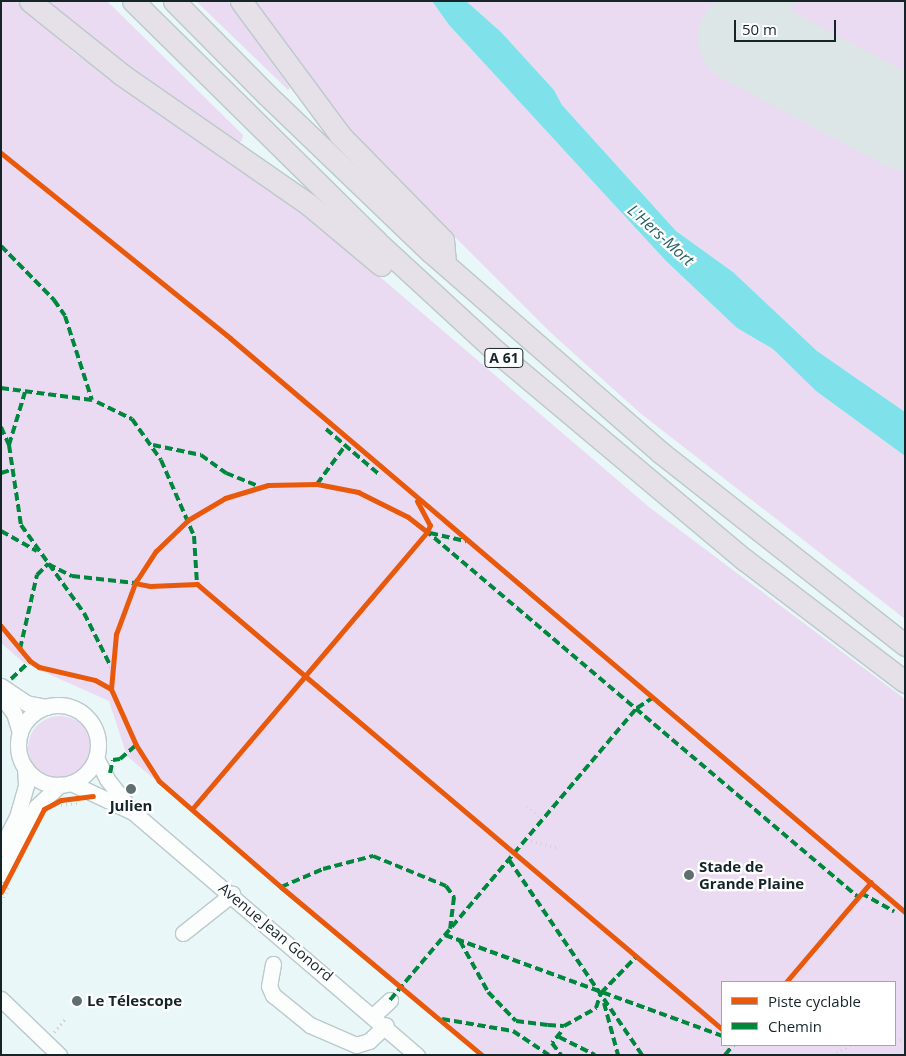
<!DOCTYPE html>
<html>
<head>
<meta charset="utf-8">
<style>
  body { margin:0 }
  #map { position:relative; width:906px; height:1056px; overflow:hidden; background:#e9f7f8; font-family:"Open Sans",sans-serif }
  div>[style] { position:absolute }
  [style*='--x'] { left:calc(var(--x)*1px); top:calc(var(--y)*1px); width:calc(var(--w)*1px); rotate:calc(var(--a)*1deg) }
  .green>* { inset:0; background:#eadbf2 }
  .round { border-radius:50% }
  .water>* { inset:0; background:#7fe1e9 }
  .taxiway>* { height:38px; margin:-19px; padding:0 19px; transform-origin:19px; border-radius:19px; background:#dde6e7 }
  .runway>* { height:92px; margin:-46px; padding:0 46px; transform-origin:46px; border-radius:46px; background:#dde6e7 }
  .path>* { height:2.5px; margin-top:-1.25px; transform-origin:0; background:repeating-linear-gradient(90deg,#cfd2d3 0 1px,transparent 0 5px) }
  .roads { filter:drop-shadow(1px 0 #bbc9ca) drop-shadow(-1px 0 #bbc9ca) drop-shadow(0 1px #bbc9ca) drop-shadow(0 -1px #bbc9ca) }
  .minor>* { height:15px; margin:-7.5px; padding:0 7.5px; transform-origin:7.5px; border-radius:7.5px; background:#fcfefe }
  .minor>.ring { margin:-7.5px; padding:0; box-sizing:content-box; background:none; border:15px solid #fcfefe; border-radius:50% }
  .highway>* { height:21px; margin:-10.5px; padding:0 10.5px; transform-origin:10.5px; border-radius:10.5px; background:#e6e0e9 }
  .quiet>* { height:4px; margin-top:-2px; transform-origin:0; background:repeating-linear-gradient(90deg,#00873e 0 8px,transparent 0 12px) }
  .cycleway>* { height:5px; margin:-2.5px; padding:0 2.5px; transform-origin:2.5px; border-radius:2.5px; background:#e8590c }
  .dots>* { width:14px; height:14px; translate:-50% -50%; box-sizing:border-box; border:2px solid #fff; border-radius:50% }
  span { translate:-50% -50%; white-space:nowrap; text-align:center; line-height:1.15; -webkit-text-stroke:4.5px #fff; paint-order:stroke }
  .shield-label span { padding:1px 4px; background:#fff; border:1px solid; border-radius:4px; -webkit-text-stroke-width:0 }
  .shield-label { font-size:14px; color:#152527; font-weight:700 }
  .poi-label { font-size:15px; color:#152527; font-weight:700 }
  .left { translate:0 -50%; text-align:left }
  .street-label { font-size:15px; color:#152527 }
  .water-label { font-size:16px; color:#285f64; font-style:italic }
  .frame { position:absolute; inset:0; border:2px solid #152527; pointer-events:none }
  .legend { position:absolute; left:721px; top:981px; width:175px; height:65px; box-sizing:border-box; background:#fff; border:1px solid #a1a8a9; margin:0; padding:6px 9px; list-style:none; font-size:15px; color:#152527 }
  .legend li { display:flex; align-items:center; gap:10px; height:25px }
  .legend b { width:25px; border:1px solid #a1a8a9 }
  .scale { position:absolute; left:734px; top:20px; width:102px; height:22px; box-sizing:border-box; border:2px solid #152527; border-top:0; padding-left:6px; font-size:15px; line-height:18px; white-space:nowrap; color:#152527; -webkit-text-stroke:4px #fff; paint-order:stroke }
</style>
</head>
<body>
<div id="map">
  <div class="green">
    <i style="clip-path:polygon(evenodd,1px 1px,15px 1px,76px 54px,276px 188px,649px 507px,905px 699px,905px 1055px,479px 1055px,127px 756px,109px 701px,24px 663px,1px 643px,1px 1px,722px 982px,895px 982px,895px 1045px,722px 1045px,722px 982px)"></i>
    <i style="clip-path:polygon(43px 1px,107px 1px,243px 135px,242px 140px,239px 143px,138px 76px)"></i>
    <i style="clip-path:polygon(196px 1px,228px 1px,290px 88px,288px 90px)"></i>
    <i style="clip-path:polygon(253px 1px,432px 1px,449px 25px,666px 261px,737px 328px,773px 349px,816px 391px,905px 456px,905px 619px,640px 413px,550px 332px,356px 138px)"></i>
    <i style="clip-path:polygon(466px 1px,762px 1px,729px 62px,905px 157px,905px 412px,817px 351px,733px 272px,676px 231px,562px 105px,554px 90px,501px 32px)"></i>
    <i style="clip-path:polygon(787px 1px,905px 1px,905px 90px,800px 33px,787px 15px)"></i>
    <i class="round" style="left:28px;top:716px;width:64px;height:64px"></i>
  </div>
  <div class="water">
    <i style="clip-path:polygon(432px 1px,466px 1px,501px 32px,554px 90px,562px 105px,676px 231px,733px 272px,817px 351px,905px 412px,905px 456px,816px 391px,773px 349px,737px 328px,666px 261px,449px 25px)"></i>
  </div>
  <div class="taxiway">
    <i style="--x:774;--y:1;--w:31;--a:109"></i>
    <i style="--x:764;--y:30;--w:17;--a:69"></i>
    <i style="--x:770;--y:46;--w:16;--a:45"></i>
  </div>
  <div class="runway">
    <i style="--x:744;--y:38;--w:183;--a:28.1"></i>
  </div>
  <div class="path">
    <i style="--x:92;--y:400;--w:5;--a:22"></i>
    <i style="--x:61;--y:805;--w:17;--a:-7"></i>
    <i style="--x:527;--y:806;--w:21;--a:41"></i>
    <i style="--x:526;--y:840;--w:32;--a:13"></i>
    <i style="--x:1;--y:902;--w:19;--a:-62"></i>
    <i style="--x:54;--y:1032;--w:18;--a:-49"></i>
    <i style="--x:895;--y:1039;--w:10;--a:11"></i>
    <i style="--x:832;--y:1055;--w:21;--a:-28"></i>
  </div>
  <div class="roads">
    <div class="minor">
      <i style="--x:1;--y:686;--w:30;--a:34"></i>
      <i style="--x:26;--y:703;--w:21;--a:11"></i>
      <i style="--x:1;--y:696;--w:21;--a:53"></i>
      <i style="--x:14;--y:713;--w:21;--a:73"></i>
      <i class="ring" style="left:18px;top:705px;width:65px;height:65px"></i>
      <i style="--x:96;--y:758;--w:24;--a:62"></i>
      <i style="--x:107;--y:779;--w:36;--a:52"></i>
      <i style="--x:71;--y:783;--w:68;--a:25.1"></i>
      <i style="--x:133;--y:812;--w:374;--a:40.6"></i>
      <i style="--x:1;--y:848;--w:35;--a:-63"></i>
      <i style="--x:17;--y:817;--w:33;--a:-74"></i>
      <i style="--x:26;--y:785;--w:18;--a:-93"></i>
      <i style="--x:1;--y:874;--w:76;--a:-62.4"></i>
      <i style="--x:36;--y:807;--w:33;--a:-43"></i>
      <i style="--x:183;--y:933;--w:63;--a:-38.5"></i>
      <i style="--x:273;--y:964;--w:22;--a:100"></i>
      <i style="--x:269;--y:986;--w:10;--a:66"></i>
      <i style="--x:273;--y:995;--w:48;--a:39"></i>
      <i style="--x:310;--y:1025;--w:50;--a:23.5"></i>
      <i style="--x:356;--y:1045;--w:14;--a:-17"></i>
      <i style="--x:369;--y:1041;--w:23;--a:-43"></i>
      <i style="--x:1;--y:999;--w:81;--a:44"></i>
      <i style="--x:374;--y:1015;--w:22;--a:-43"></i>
    </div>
    <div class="highway">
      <i style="--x:30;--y:1;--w:117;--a:38.7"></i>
      <i style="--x:121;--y:74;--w:228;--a:34.8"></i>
      <i style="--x:308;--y:204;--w:95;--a:39.9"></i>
      <i style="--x:133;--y:1;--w:342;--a:44.6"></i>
      <i style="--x:376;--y:241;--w:166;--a:42.6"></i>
      <i style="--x:498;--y:353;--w:322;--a:40"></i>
      <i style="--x:745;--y:560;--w:201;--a:37.3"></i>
      <i style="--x:174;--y:1;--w:132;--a:45.3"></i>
      <i style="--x:267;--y:95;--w:228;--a:43.8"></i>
      <i style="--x:432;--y:253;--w:303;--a:41.1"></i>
      <i style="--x:660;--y:452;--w:312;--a:38.2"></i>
      <i style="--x:241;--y:1;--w:167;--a:53.5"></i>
      <i style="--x:340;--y:135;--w:147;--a:45.6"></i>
      <i style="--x:443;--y:240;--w:24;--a:85"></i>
    </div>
  </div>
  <div class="quiet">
    <i style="--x:1;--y:246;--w:76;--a:45.5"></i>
    <i style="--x:54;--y:300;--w:19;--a:55"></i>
    <i style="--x:65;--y:316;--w:88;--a:72.2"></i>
    <i style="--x:92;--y:400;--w:92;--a:-172.5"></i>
    <i style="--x:97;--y:402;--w:39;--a:26"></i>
    <i style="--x:132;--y:419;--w:50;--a:54.7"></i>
    <i style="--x:161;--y:460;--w:83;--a:66.5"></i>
    <i style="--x:194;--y:536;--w:48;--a:86.4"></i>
    <i style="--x:1;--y:427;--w:20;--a:66"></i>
    <i style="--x:9;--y:445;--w:81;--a:81.5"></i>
    <i style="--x:21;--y:525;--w:108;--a:54.4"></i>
    <i style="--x:84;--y:613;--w:60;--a:63.4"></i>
    <i style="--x:326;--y:429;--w:72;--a:40.5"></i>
    <i style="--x:9;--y:445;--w:55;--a:-73.2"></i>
    <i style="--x:153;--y:445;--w:49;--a:11.8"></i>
    <i style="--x:201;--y:455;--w:31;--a:36"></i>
    <i style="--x:226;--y:473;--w:35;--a:22"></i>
    <i style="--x:1;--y:473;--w:10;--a:-17"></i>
    <i style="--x:317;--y:484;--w:47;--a:-53.6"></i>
    <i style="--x:425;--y:530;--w:568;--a:40.28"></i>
    <i style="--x:1;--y:531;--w:41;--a:29.1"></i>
    <i style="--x:430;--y:533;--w:37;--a:13"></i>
    <i style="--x:20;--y:649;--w:76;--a:-77.1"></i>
    <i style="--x:37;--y:575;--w:16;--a:-45"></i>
    <i style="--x:48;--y:564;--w:27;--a:27"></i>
    <i style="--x:72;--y:576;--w:63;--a:6.3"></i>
    <i style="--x:135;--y:583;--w:4;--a:-56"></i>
    <i style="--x:11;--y:679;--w:26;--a:-43"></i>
    <i style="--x:110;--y:773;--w:13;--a:-77"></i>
    <i style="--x:113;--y:760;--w:7;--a:-8"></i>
    <i style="--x:120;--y:759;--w:21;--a:-41"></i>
    <i style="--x:509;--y:860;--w:236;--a:55.7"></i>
    <i style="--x:281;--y:887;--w:46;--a:-23.2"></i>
    <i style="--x:323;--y:869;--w:52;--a:-14.6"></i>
    <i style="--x:373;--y:856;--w:79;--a:22.3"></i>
    <i style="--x:446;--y:886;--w:14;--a:54"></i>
    <i style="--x:454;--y:897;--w:32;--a:97"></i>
    <i style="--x:861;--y:893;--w:38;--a:29"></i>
    <i style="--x:445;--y:935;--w:295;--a:20"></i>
    <i style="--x:460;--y:941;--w:58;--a:61.2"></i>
    <i style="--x:488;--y:992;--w:40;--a:46"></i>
    <i style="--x:516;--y:1021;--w:32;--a:7"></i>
    <i style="--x:548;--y:1025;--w:16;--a:4"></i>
    <i style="--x:564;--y:1026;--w:37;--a:-29"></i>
    <i style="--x:596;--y:1008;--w:16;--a:-72"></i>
    <i style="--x:601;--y:993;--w:52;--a:-45.8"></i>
    <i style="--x:390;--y:1000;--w:382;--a:-49.8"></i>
    <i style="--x:637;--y:708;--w:20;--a:-33"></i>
    <i style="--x:604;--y:1003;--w:54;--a:74.9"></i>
    <i style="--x:442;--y:1019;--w:72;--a:9.6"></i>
    <i style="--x:513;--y:1031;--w:43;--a:33.7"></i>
    <i style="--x:561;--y:1032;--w:14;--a:129"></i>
    <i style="--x:552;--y:1043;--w:15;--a:53"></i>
    <i style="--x:559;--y:1037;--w:40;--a:26.6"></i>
    <i style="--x:725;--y:1055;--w:13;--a:-51"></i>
  </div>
  <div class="cycleway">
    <i style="--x:1;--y:153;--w:294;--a:38.9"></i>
    <i style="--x:230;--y:338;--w:886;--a:40.38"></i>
    <i style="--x:417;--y:501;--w:27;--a:62"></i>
    <i style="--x:430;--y:525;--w:8;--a:113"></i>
    <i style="--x:427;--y:532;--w:189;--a:130.3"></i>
    <i style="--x:305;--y:676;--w:546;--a:40.25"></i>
    <i style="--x:135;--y:583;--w:38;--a:-57"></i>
    <i style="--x:156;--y:551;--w:45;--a:-44.1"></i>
    <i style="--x:188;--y:520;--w:43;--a:-30.7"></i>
    <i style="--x:225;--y:498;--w:45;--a:-16.8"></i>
    <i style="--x:268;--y:485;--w:49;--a:-1.2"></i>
    <i style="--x:317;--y:484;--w:42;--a:11"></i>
    <i style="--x:358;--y:492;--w:56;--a:26.6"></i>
    <i style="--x:408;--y:517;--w:24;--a:38"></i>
    <i style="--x:1;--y:626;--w:45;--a:50.4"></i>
    <i style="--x:30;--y:661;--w:11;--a:34"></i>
    <i style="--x:39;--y:667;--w:57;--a:13.1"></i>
    <i style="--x:95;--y:680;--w:18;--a:29"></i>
    <i style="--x:192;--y:809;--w:175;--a:-49.6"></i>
    <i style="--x:305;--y:676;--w:142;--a:-139.6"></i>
    <i style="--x:197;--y:584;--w:47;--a:177.6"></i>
    <i style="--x:150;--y:586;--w:15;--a:-169"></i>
    <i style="--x:135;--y:583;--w:54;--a:110.4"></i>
    <i style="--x:116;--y:634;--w:55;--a:95.2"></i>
    <i style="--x:111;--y:689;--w:61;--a:65.9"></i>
    <i style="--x:136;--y:745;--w:43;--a:57.4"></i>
    <i style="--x:159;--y:781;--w:162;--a:41"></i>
    <i style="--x:281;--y:887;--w:262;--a:39.9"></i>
    <i style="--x:1;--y:892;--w:93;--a:-62.6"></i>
    <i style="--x:44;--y:809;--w:19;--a:-28"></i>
    <i style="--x:61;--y:800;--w:32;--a:-7"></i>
    <i style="--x:786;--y:982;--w:131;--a:-49.6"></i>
  </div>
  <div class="dots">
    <i style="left:131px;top:789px;background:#5f6e70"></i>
    <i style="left:689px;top:875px;background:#5f6e70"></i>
    <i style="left:77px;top:1001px;background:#5f6e70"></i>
  </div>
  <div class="shield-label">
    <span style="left:504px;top:358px">A 61</span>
  </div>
  <div class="poi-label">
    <span style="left:131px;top:806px">Julien</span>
    <span class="left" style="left:699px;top:875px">Stade de<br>Grande Plaine</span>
    <span class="left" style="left:87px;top:1001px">Le Télescope</span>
  </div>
  <div class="street-label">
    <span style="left:276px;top:932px;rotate:40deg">Avenue Jean Gonord</span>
  </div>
  <div class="water-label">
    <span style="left:661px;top:235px;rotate:42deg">L'Hers-Mort</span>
  </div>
  <div class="frame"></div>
  <ul class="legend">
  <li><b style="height:6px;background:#e8590c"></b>Piste cyclable</li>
  <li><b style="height:6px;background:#00873e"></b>Chemin</li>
  </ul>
  <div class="scale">50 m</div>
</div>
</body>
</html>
